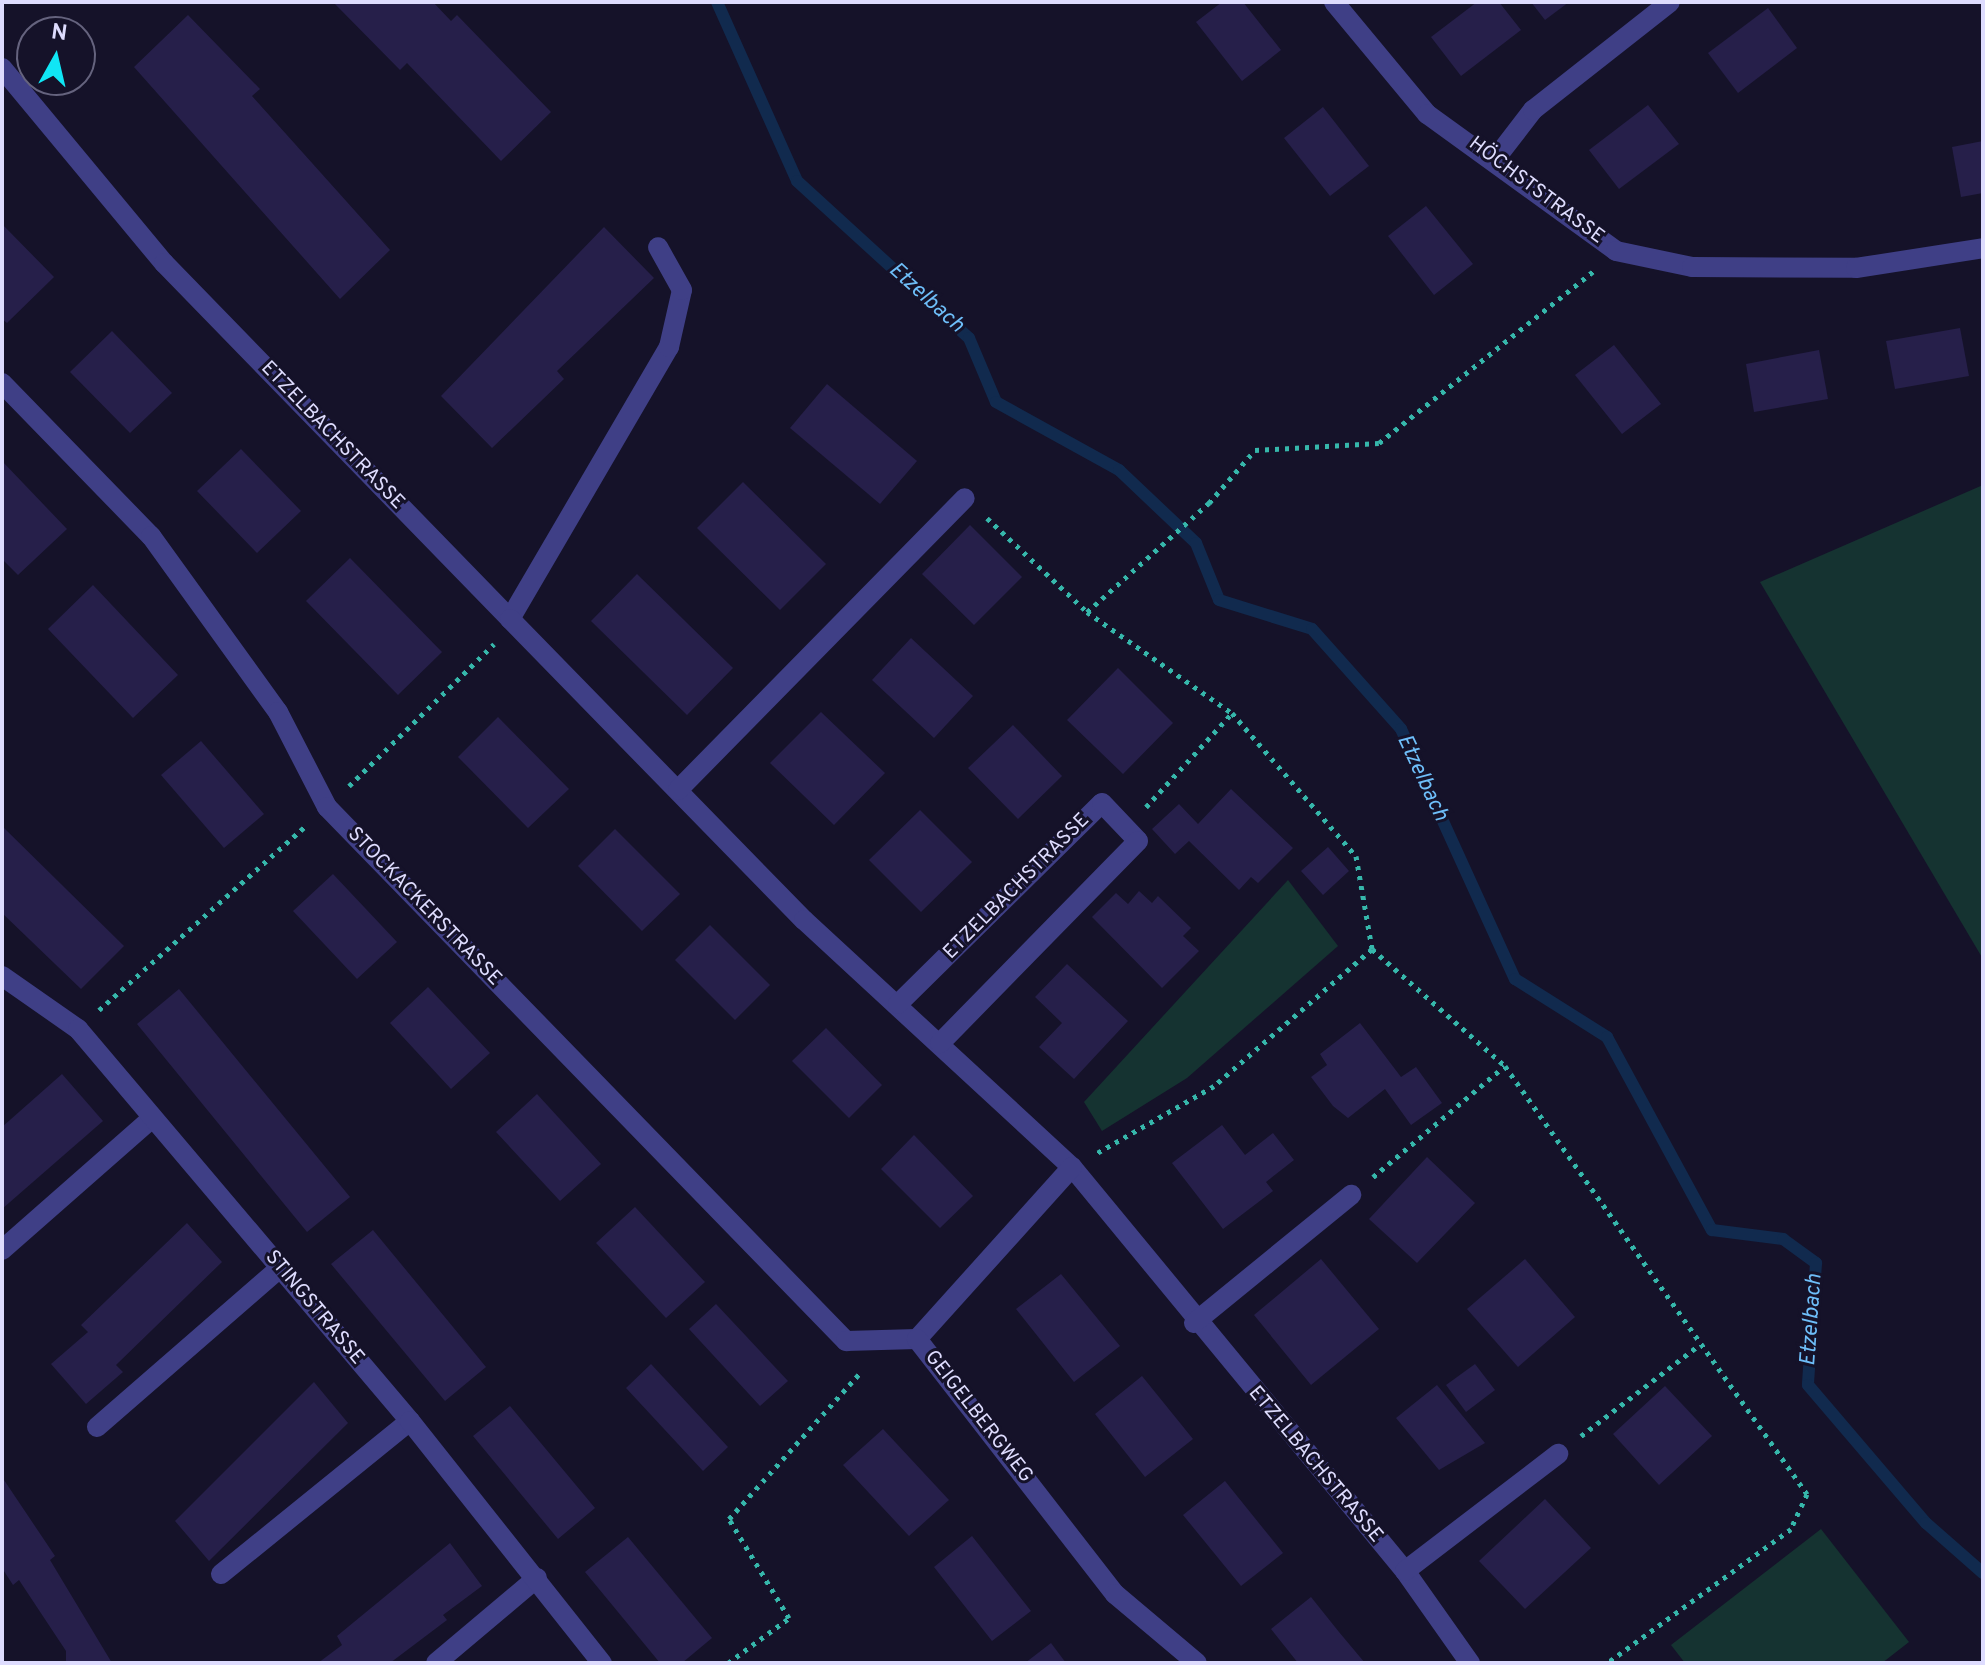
<!DOCTYPE html>
<html>
<head>
<meta charset="utf-8">
<style>
  body { margin:0 }
  #map { position:relative; width:1985px; height:1665px; overflow:hidden; background:#151229; font-family:Overpass,sans-serif }
  div>[style] { position:absolute }
  [style*='--x'] { left:calc(var(--x)*1px); top:calc(var(--y)*1px); width:calc(var(--w)*1px); rotate:calc(var(--a)*1deg) }
  .green>* { inset:0; background:#153331 }
  .stream>* { height:12px; margin:-6px; padding:0 6px; transform-origin:6px; border-radius:6px; background:#112a4e }
  .building>* { inset:0; background:#261f4a }
  .path>* { height:5px; margin-top:-2.5px; transform-origin:0; background:repeating-linear-gradient(90deg,#36b7ab 0 4px,transparent 0 10px) }
  .service>* { height:20px; margin:-10px; padding:0 10px; transform-origin:10px; border-radius:10px; background:#3f3f86 }
  .minor>* { height:20px; margin:-10px; padding:0 10px; transform-origin:10px; border-radius:10px; background:#3f3f86 }
  span { translate:-50% -50%; white-space:nowrap; text-align:center; line-height:1.15; -webkit-text-stroke:6px #151229; paint-order:stroke }
  .street-label { font-size:20px; color:#dedcfe }
  .water-label { font-size:22px; color:#6ebef9; font-style:italic }
  .frame { position:absolute; inset:0; border:4px solid #dedcfe; pointer-events:none }
  .north { position:absolute; left:16px; top:16px; width:80px; height:80px; box-sizing:border-box; background:#151229; border:2px solid #65637e; border-radius:50%; rotate:8deg; font-size:22px; font-weight:700; line-height:32px; text-align:center; color:#dedcfe }
  .north::after { content:''; display:block; margin:auto; width:28px; height:36px; background:#10e6f5; clip-path:polygon(50% 0,100% 100%,50% 72%,0 100%) }
</style>
</head>
<body>
<div id="map">
  <div class="green">
    <i style="clip-path:polygon(1983px 485px,1983px 959px,1760px 582px)"></i>
    <i style="clip-path:polygon(1288px 880px,1338px 946px,1187px 1078px,1102px 1131px,1084px 1102px)"></i>
    <i style="clip-path:polygon(1821px 1529px,1909px 1642px,1882px 1663px,1685px 1663px,1671px 1645px)"></i>
  </div>
  <div class="stream">
    <i style="--x:717;--y:2;--w:196;--a:65.9"></i>
    <i style="--x:797;--y:181;--w:233;--a:42.4"></i>
    <i style="--x:969;--y:338;--w:69;--a:67.1"></i>
    <i style="--x:996;--y:402;--w:141;--a:28.9"></i>
    <i style="--x:1119;--y:470;--w:106;--a:43.5"></i>
    <i style="--x:1196;--y:543;--w:61;--a:68"></i>
    <i style="--x:1219;--y:600;--w:97;--a:17.3"></i>
    <i style="--x:1312;--y:629;--w:134;--a:48.3"></i>
    <i style="--x:1401;--y:729;--w:275;--a:65.5"></i>
    <i style="--x:1515;--y:979;--w:109;--a:32.2"></i>
    <i style="--x:1607;--y:1037;--w:220;--a:61.5"></i>
    <i style="--x:1712;--y:1230;--w:72;--a:7.2"></i>
    <i style="--x:1783;--y:1239;--w:41;--a:36"></i>
    <i style="--x:1816;--y:1263;--w:122;--a:93.8"></i>
    <i style="--x:1808;--y:1385;--w:182;--a:49.5"></i>
    <i style="--x:1926;--y:1523;--w:76;--a:41.3"></i>
  </div>
  <div class="building">
    <i style="clip-path:polygon(333px 2px,433px 2px,451px 21px,457px 15px,551px 112px,501px 161px,407px 63px,400px 70px)"></i>
    <i style="clip-path:polygon(1222px 2px,1243px 2px,1281px 50px,1242px 81px,1196px 22px)"></i>
    <i style="clip-path:polygon(1477px 2px,1499px 2px,1521px 30px,1461px 76px,1431px 37px)"></i>
    <i style="clip-path:polygon(1531px 2px,1569px 2px,1545px 20px)"></i>
    <i style="clip-path:polygon(1768px 8px,1797px 48px,1738px 93px,1708px 53px)"></i>
    <i style="clip-path:polygon(188px 15px,260px 89px,252px 96px,390px 250px,340px 299px,134px 67px)"></i>
    <i style="clip-path:polygon(1648px 105px,1679px 144px,1619px 189px,1589px 150px)"></i>
    <i style="clip-path:polygon(1323px 107px,1369px 166px,1330px 196px,1284px 138px)"></i>
    <i style="clip-path:polygon(1983px 141px,1983px 193px,1961px 197px,1952px 147px)"></i>
    <i style="clip-path:polygon(1426px 206px,1473px 264px,1434px 295px,1388px 236px)"></i>
    <i style="clip-path:polygon(2px 224px,54px 277px,7px 323px,2px 319px)"></i>
    <i style="clip-path:polygon(604px 227px,654px 278px,557px 371px,564px 379px,492px 448px,441px 396px)"></i>
    <i style="clip-path:polygon(1960px 328px,1969px 376px,1895px 389px,1886px 341px)"></i>
    <i style="clip-path:polygon(112px 331px,172px 393px,130px 433px,70px 372px)"></i>
    <i style="clip-path:polygon(1614px 345px,1661px 404px,1622px 434px,1575px 375px)"></i>
    <i style="clip-path:polygon(1819px 350px,1828px 399px,1754px 412px,1746px 364px)"></i>
    <i style="clip-path:polygon(827px 384px,917px 461px,880px 504px,790px 428px)"></i>
    <i style="clip-path:polygon(241px 449px,301px 511px,257px 553px,197px 491px)"></i>
    <i style="clip-path:polygon(2px 461px,67px 529px,18px 575px,2px 559px)"></i>
    <i style="clip-path:polygon(743px 482px,826px 564px,780px 610px,697px 528px)"></i>
    <i style="clip-path:polygon(970px 525px,1022px 577px,974px 625px,922px 574px)"></i>
    <i style="clip-path:polygon(350px 558px,442px 652px,398px 695px,306px 601px)"></i>
    <i style="clip-path:polygon(637px 574px,733px 668px,687px 715px,591px 621px)"></i>
    <i style="clip-path:polygon(93px 585px,178px 675px,133px 718px,48px 629px)"></i>
    <i style="clip-path:polygon(911px 638px,973px 696px,934px 738px,872px 680px)"></i>
    <i style="clip-path:polygon(1118px 668px,1173px 723px,1123px 774px,1067px 720px)"></i>
    <i style="clip-path:polygon(821px 712px,885px 773px,834px 825px,770px 763px)"></i>
    <i style="clip-path:polygon(498px 717px,569px 789px,528px 828px,458px 757px)"></i>
    <i style="clip-path:polygon(1013px 725px,1062px 776px,1018px 819px,968px 768px)"></i>
    <i style="clip-path:polygon(201px 741px,264px 814px,224px 848px,161px 775px)"></i>
    <i style="clip-path:polygon(1231px 789px,1293px 848px,1258px 883px,1251px 877px,1239px 890px,1189px 841px,1175px 854px,1152px 829px,1179px 804px,1198px 824px)"></i>
    <i style="clip-path:polygon(920px 810px,972px 862px,921px 912px,869px 860px)"></i>
    <i style="clip-path:polygon(2px 826px,124px 946px,81px 989px,2px 913px)"></i>
    <i style="clip-path:polygon(615px 829px,680px 894px,642px 931px,578px 866px)"></i>
    <i style="clip-path:polygon(1328px 847px,1349px 871px,1323px 895px,1301px 871px)"></i>
    <i style="clip-path:polygon(333px 874px,397px 942px,357px 979px,293px 911px)"></i>
    <i style="clip-path:polygon(1139px 891px,1152px 903px,1158px 896px,1191px 928px,1183px 936px,1199px 951px,1162px 988px,1092px 917px,1116px 893px,1128px 904px)"></i>
    <i style="clip-path:polygon(710px 925px,770px 985px,735px 1020px,675px 960px)"></i>
    <i style="clip-path:polygon(1067px 964px,1128px 1021px,1074px 1079px,1039px 1047px,1062px 1023px,1035px 997px)"></i>
    <i style="clip-path:polygon(428px 987px,490px 1053px,451px 1089px,390px 1023px)"></i>
    <i style="clip-path:polygon(179px 989px,350px 1197px,307px 1232px,137px 1024px)"></i>
    <i style="clip-path:polygon(1360px 1023px,1401px 1077px,1416px 1067px,1442px 1103px,1411px 1125px,1385px 1089px,1348px 1118px,1333px 1106px,1311px 1077px,1327px 1065px,1320px 1054px)"></i>
    <i style="clip-path:polygon(826px 1028px,882px 1085px,849px 1118px,792px 1061px)"></i>
    <i style="clip-path:polygon(62px 1074px,103px 1121px,2px 1209px,2px 1127px)"></i>
    <i style="clip-path:polygon(537px 1094px,601px 1164px,560px 1201px,496px 1132px)"></i>
    <i style="clip-path:polygon(1222px 1125px,1245px 1155px,1273px 1133px,1294px 1160px,1266px 1182px,1273px 1191px,1223px 1229px,1172px 1163px)"></i>
    <i style="clip-path:polygon(914px 1135px,973px 1196px,940px 1228px,881px 1169px)"></i>
    <i style="clip-path:polygon(1427px 1157px,1475px 1203px,1417px 1263px,1369px 1219px)"></i>
    <i style="clip-path:polygon(635px 1207px,705px 1282px,666px 1318px,596px 1243px)"></i>
    <i style="clip-path:polygon(187px 1223px,222px 1262px,116px 1365px,123px 1372px,86px 1404px,51px 1364px,88px 1332px,81px 1325px)"></i>
    <i style="clip-path:polygon(373px 1230px,486px 1367px,445px 1401px,331px 1264px)"></i>
    <i style="clip-path:polygon(1321px 1259px,1379px 1329px,1311px 1385px,1254px 1315px)"></i>
    <i style="clip-path:polygon(1525px 1259px,1575px 1317px,1518px 1367px,1467px 1309px)"></i>
    <i style="clip-path:polygon(1061px 1274px,1120px 1346px,1074px 1382px,1016px 1309px)"></i>
    <i style="clip-path:polygon(716px 1304px,788px 1381px,760px 1406px,689px 1329px)"></i>
    <i style="clip-path:polygon(651px 1364px,728px 1447px,703px 1471px,626px 1388px)"></i>
    <i style="clip-path:polygon(1475px 1364px,1495px 1390px,1466px 1412px,1446px 1385px)"></i>
    <i style="clip-path:polygon(1142px 1376px,1193px 1439px,1145px 1477px,1095px 1414px)"></i>
    <i style="clip-path:polygon(314px 1382px,348px 1423px,209px 1561px,175px 1521px)"></i>
    <i style="clip-path:polygon(1437px 1385px,1485px 1443px,1439px 1470px,1396px 1418px)"></i>
    <i style="clip-path:polygon(1665px 1386px,1712px 1436px,1659px 1485px,1613px 1434px)"></i>
    <i style="clip-path:polygon(510px 1406px,595px 1508px,558px 1539px,473px 1436px)"></i>
    <i style="clip-path:polygon(883px 1429px,949px 1500px,909px 1536px,843px 1465px)"></i>
    <i style="clip-path:polygon(2px 1477px,55px 1556px,50px 1560px,112px 1663px,66px 1663px,66px 1651px,19px 1580px,13px 1585px,2px 1568px)"></i>
    <i style="clip-path:polygon(1225px 1481px,1283px 1553px,1241px 1586px,1183px 1515px)"></i>
    <i style="clip-path:polygon(1545px 1499px,1591px 1548px,1525px 1609px,1479px 1561px)"></i>
    <i style="clip-path:polygon(972px 1536px,1031px 1611px,992px 1641px,934px 1567px)"></i>
    <i style="clip-path:polygon(628px 1537px,712px 1638px,682px 1663px,660px 1663px,585px 1572px)"></i>
    <i style="clip-path:polygon(450px 1543px,482px 1586px,443px 1615px,447px 1620px,390px 1663px,318px 1663px,342px 1645px,337px 1636px)"></i>
    <i style="clip-path:polygon(1311px 1597px,1339px 1632px,1365px 1663px,1298px 1663px,1271px 1629px)"></i>
    <i style="clip-path:polygon(1051px 1643px,1066px 1663px,1025px 1663px)"></i>
  </div>
  <div class="path">
    <i style="--x:987;--y:518;--w:137;--a:43.2"></i>
    <i style="--x:1087;--y:612;--w:177;--a:34.9"></i>
    <i style="--x:1232;--y:713;--w:189;--a:49.1"></i>
    <i style="--x:1356;--y:856;--w:94;--a:80.2"></i>
    <i style="--x:1372;--y:949;--w:209;--a:139.1"></i>
    <i style="--x:1214;--y:1086;--w:135;--a:150.2"></i>
    <i style="--x:1087;--y:612;--w:164;--a:-41.8"></i>
    <i style="--x:1209;--y:503;--w:70;--a:-49"></i>
    <i style="--x:1255;--y:450;--w:124;--a:-3.2"></i>
    <i style="--x:1379;--y:443;--w:277;--a:-38.7"></i>
    <i style="--x:349;--y:786;--w:203;--a:-44.4"></i>
    <i style="--x:1146;--y:807;--w:127;--a:-47.5"></i>
    <i style="--x:1372;--y:949;--w:177;--a:41.3"></i>
    <i style="--x:1505;--y:1066;--w:524;--a:54.79"></i>
    <i style="--x:1807;--y:1494;--w:38;--a:115"></i>
    <i style="--x:1791;--y:1529;--w:228;--a:143.9"></i>
    <i style="--x:99;--y:1010;--w:278;--a:-41.7"></i>
    <i style="--x:1373;--y:1177;--w:172;--a:-40.1"></i>
    <i style="--x:1581;--y:1436;--w:148;--a:-37.6"></i>
    <i style="--x:728;--y:1663;--w:76;--a:-36.4"></i>
    <i style="--x:789;--y:1618;--w:116;--a:-121.2"></i>
    <i style="--x:729;--y:1519;--w:198;--a:-48.1"></i>
  </div>
  <div class="service">
    <i style="--x:510;--y:619;--w:315;--a:-59.7"></i>
    <i style="--x:669;--y:347;--w:58;--a:-77.2"></i>
    <i style="--x:682;--y:290;--w:49;--a:-119.2"></i>
    <i style="--x:2;--y:1250;--w:200;--a:-41.3"></i>
    <i style="--x:97;--y:1427;--w:242;--a:-41"></i>
    <i style="--x:221;--y:1574;--w:243;--a:-39"></i>
    <i style="--x:436;--y:1663;--w:132;--a:-40.1"></i>
  </div>
  <div class="minor">
    <i style="--x:1334;--y:2;--w:146;--a:50.3"></i>
    <i style="--x:1427;--y:114;--w:233;--a:35.9"></i>
    <i style="--x:1616;--y:251;--w:78;--a:11.9"></i>
    <i style="--x:1692;--y:267;--w:164;--a:0.3"></i>
    <i style="--x:1856;--y:268;--w:129;--a:-8.9"></i>
    <i style="--x:2;--y:68;--w:254;--a:50.3"></i>
    <i style="--x:164;--y:263;--w:496;--a:45.8"></i>
    <i style="--x:510;--y:619;--w:421;--a:45.7"></i>
    <i style="--x:804;--y:920;--w:364;--a:42.7"></i>
    <i style="--x:1072;--y:1167;--w:524;--a:50.5"></i>
    <i style="--x:1405;--y:1571;--w:113;--a:54.8"></i>
    <i style="--x:1496;--y:158;--w:61;--a:-52.4"></i>
    <i style="--x:1533;--y:110;--w:174;--a:-38.2"></i>
    <i style="--x:2;--y:383;--w:214;--a:45.8"></i>
    <i style="--x:151;--y:536;--w:217;--a:54.2"></i>
    <i style="--x:278;--y:712;--w:107;--a:62.7"></i>
    <i style="--x:327;--y:807;--w:745;--a:45.82"></i>
    <i style="--x:846;--y:1341;--w:71;--a:-1.6"></i>
    <i style="--x:678;--y:790;--w:409;--a:-45.5"></i>
    <i style="--x:2;--y:976;--w:93;--a:34.9"></i>
    <i style="--x:78;--y:1029;--w:514;--a:49.74"></i>
    <i style="--x:410;--y:1421;--w:309;--a:51.6"></i>
    <i style="--x:898;--y:1004;--w:286;--a:-44.6"></i>
    <i style="--x:1102;--y:803;--w:52;--a:46.5"></i>
    <i style="--x:1138;--y:841;--w:283;--a:134.4"></i>
    <i style="--x:1072;--y:1167;--w:232;--a:132"></i>
    <i style="--x:917;--y:1339;--w:323;--a:52.2"></i>
    <i style="--x:1115;--y:1594;--w:107;--a:40.1"></i>
    <i style="--x:1194;--y:1323;--w:203;--a:-39.2"></i>
    <i style="--x:1405;--y:1571;--w:193;--a:-37.4"></i>
  </div>
  <div class="street-label">
    <span style="left:1536px;top:191px;rotate:37deg">HÖCHSTSTRASSE</span>
    <span style="left:332px;top:436px;rotate:46deg">ETZELBACHSTRASSE</span>
    <span style="left:1017px;top:887px;rotate:-45deg">ETZELBACHSTRASSE</span>
    <span style="left:424px;top:907px;rotate:46deg">STOCKACKERSTRASSE</span>
    <span style="left:314px;top:1308px;rotate:50deg">STINGSTRASSE</span>
    <span style="left:978px;top:1417px;rotate:52deg">GEIGELBERGWEG</span>
    <span style="left:1315px;top:1465px;rotate:50deg">ETZELBACHSTRASSE</span>
  </div>
  <div class="water-label">
    <span style="left:926px;top:298px;rotate:42deg">Etzelbach</span>
    <span style="left:1422px;top:778px;rotate:65deg">Etzelbach</span>
    <span style="left:1812px;top:1320px;rotate:-86deg">Etzelbach</span>
  </div>
  <div class="frame"></div>
  <div class="north">N</div>
</div>
</body>
</html>
